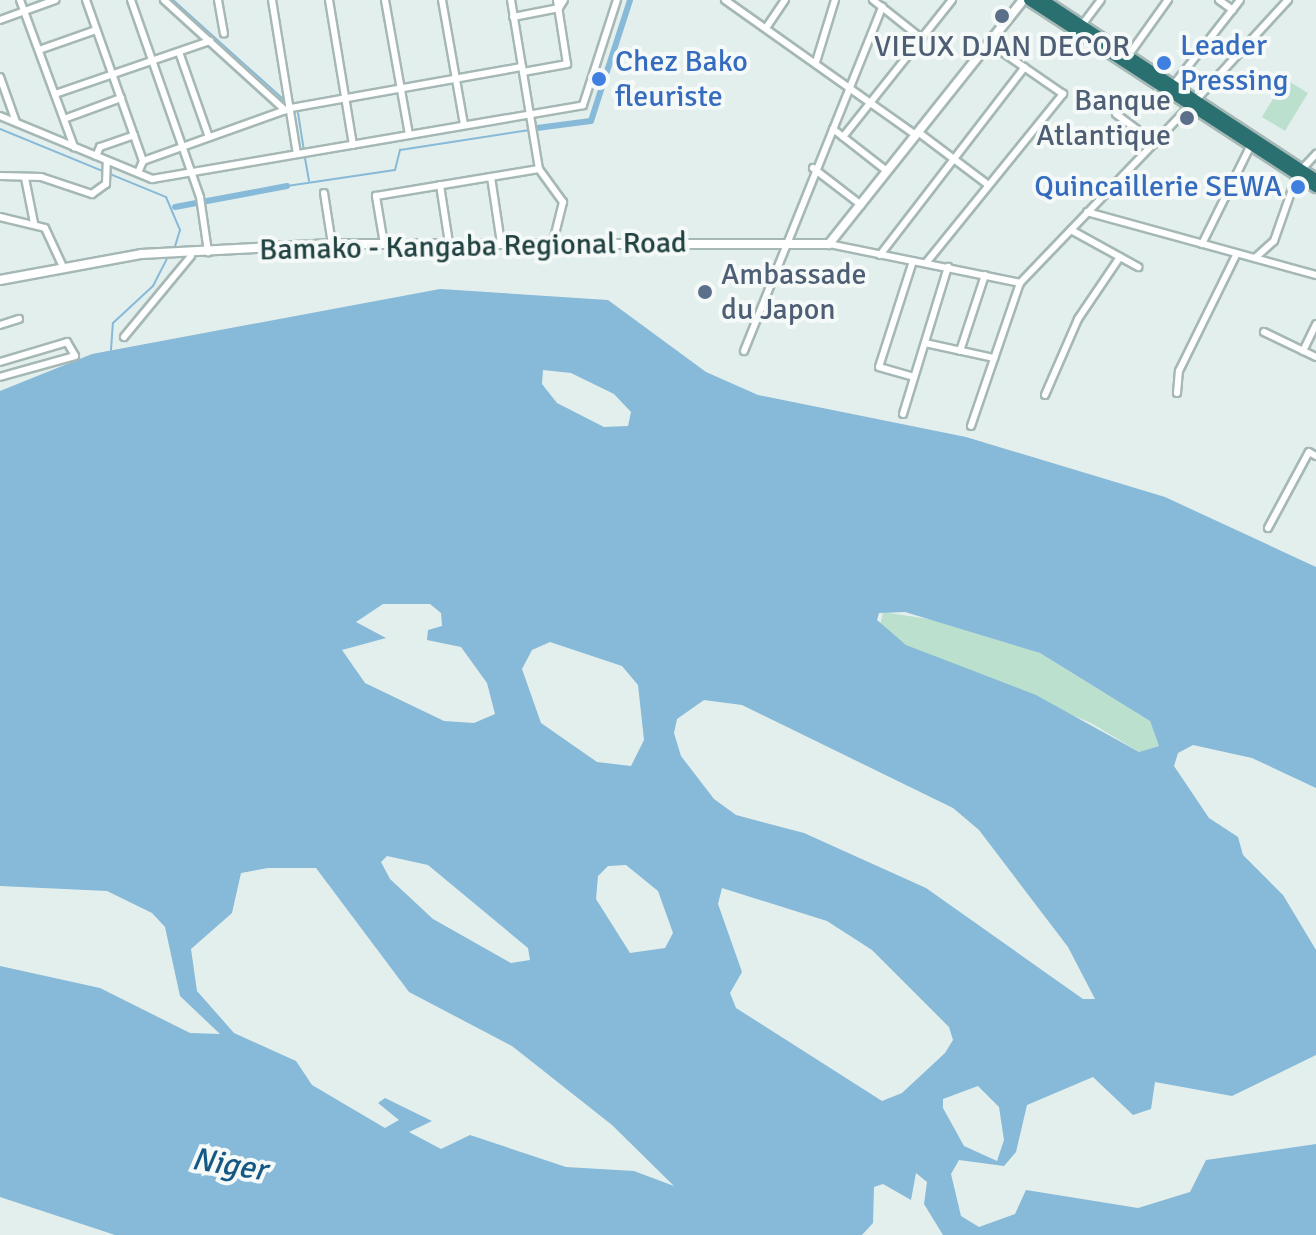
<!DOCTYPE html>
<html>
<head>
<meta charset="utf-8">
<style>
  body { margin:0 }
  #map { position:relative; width:1316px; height:1235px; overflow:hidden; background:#e3efec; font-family:Signika,sans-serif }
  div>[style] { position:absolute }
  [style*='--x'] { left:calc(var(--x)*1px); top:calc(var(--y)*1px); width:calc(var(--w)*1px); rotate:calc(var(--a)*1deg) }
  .green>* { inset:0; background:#bbe1ce }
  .water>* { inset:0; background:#87b9d8 }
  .stream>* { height:2px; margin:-1px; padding:0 1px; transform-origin:1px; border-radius:1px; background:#87b9d8 }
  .canal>* { height:6px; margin:-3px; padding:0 3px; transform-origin:3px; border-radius:3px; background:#87b9d8 }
  .roads { filter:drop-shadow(2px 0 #a5b8b5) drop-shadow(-2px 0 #a5b8b5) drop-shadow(0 2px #a5b8b5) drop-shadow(0 -2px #a5b8b5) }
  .street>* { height:6px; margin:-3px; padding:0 3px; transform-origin:3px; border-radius:3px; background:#fff }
  .secondary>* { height:8px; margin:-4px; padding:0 4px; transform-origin:4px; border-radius:4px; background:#fff }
  .highway>* { height:10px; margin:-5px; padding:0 5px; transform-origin:5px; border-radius:5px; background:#2a7071 }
  .dots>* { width:22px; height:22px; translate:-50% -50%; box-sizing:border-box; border:4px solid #f5faf9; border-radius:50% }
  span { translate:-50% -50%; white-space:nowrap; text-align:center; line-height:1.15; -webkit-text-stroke:8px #f5faf9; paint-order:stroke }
  .shop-label { font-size:30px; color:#366cbe }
  .left { translate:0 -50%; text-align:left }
  .right { translate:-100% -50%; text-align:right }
  .service-label { font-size:30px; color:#4e5e75 }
  .street-label { font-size:30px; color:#214241 }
  .water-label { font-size:32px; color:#155884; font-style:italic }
</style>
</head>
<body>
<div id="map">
  <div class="green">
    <i style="clip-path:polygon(1285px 79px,1308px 93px,1285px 131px,1262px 117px)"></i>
    <i style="clip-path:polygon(883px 612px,961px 624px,1040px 653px,1150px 721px,1159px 746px,1139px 752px,1091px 723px,906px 645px,880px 625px)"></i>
  </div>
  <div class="water">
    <i style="clip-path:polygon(evenodd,440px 289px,608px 300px,706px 372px,758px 395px,966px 437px,1165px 497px,1316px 567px,1316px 788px,1252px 758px,1193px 745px,1178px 753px,1174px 766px,1209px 818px,1238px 837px,1243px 855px,1283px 895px,1316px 950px,1316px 1055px,1232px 1096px,1155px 1082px,1151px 1109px,1133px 1115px,1093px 1077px,1027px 1105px,1016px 1152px,1004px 1166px,959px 1160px,951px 1174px,961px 1216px,979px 1227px,1015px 1214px,1026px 1190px,1138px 1208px,1190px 1192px,1206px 1160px,1316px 1144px,1316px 1235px,943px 1235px,924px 1204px,927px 1182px,916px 1173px,911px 1200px,883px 1184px,874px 1187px,873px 1223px,862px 1235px,115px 1235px,0 1197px,0 966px,100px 988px,190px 1033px,220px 1034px,180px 996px,165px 927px,152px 913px,107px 891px,0 886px,0 391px,92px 354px,440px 289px,543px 370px,571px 373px,614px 394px,631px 412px,628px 426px,604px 427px,557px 403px,542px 384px,543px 370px,440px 289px,383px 604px,430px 604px,441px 613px,442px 626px,428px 630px,427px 640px,461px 647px,487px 683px,495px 714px,474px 723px,444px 721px,365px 683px,342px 650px,386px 638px,356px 622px,383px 604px,440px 289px,905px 612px,1040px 653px,1150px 721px,1159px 746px,1139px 752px,1036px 695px,906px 645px,877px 620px,879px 613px,905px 612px,440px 289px,550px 642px,622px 666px,638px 685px,644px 740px,631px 766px,597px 762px,541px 723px,522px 669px,532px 650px,550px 642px,440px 289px,704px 700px,742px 705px,953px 808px,979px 830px,1068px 947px,1095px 999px,1083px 999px,926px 888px,804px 833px,736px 815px,714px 799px,681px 756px,674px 733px,677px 719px,704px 700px,440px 289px,387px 856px,428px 865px,528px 948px,530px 960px,511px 963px,433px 919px,390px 879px,381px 862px,387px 856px,440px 289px,626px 865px,658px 891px,673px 933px,665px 948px,630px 953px,596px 899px,598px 876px,608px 866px,626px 865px,440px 289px,268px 868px,316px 868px,409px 992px,512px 1046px,612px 1125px,674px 1186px,634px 1171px,566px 1167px,470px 1135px,441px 1149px,409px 1132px,432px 1121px,385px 1098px,378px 1103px,399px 1120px,385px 1128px,312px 1085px,296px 1061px,234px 1033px,197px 991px,191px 949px,232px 913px,241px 873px,268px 868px,440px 289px,722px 888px,827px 921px,872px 950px,949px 1027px,953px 1040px,945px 1053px,902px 1093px,882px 1101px,736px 1008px,730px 993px,742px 972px,718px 904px,722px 888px,440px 289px,978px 1086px,999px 1107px,1004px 1140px,997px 1161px,964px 1146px,943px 1108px,943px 1099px,978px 1086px)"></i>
  </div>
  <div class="stream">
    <i style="--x:173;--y:0;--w:151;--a:42"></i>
    <i style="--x:298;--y:113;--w:36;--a:81"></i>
    <i style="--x:0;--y:129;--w:179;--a:22.3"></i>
    <i style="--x:166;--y:197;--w:36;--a:67"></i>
    <i style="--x:180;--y:230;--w:17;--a:107"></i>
    <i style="--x:305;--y:158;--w:23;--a:80"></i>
    <i style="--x:287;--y:186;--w:109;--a:-8.4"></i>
    <i style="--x:395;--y:170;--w:21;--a:-76"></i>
    <i style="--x:400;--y:150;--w:131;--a:-8.8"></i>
    <i style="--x:111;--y:350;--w:27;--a:-86"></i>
    <i style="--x:113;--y:323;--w:54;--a:-42.8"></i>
    <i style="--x:153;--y:286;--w:33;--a:-63"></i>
  </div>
  <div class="canal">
    <i style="--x:537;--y:128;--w:54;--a:-7.4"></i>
    <i style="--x:591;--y:121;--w:127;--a:-72.1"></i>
    <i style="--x:175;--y:207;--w:114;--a:-10.6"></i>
  </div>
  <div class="roads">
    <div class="street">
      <i style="--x:20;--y:0;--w:157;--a:69.8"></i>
      <i style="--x:86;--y:0;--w:171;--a:70.5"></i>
      <i style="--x:143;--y:161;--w:13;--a:113"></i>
      <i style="--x:131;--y:0;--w:209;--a:70.7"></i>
      <i style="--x:200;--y:197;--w:56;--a:81.7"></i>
      <i style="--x:164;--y:0;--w:164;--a:42.3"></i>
      <i style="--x:218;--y:0;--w:34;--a:80"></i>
      <i style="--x:272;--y:0;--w:156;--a:80.8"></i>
      <i style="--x:329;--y:0;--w:147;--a:80.6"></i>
      <i style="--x:385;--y:0;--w:137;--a:79.9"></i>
      <i style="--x:442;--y:0;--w:127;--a:80"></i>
      <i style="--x:511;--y:0;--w:171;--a:80.6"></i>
      <i style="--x:539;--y:169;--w:41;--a:54"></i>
      <i style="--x:563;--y:202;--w:41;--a:104"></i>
      <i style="--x:725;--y:0;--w:234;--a:35.3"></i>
      <i style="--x:873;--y:0;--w:61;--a:38.4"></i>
      <i style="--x:1219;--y:0;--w:17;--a:36"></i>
      <i style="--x:513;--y:17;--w:47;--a:-11.1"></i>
      <i style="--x:559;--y:8;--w:9;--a:-58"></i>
      <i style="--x:0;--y:20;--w:59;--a:-20"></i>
      <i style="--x:1082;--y:25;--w:31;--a:-53"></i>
      <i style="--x:766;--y:28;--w:34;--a:-56"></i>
      <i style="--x:39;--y:50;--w:60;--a:-19.3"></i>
      <i style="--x:179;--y:52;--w:90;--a:70.6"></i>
      <i style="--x:1128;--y:56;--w:69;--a:-54.5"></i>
      <i style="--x:816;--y:62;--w:65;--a:-73"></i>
      <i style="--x:523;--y:72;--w:45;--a:-10.3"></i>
      <i style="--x:567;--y:64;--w:65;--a:-98.9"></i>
      <i style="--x:0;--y:77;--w:48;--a:70.4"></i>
      <i style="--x:1175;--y:83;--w:105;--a:-51.9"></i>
      <i style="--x:55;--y:94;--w:164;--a:-18.9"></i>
      <i style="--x:1196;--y:100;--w:136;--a:-47.4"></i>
      <i style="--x:1116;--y:114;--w:49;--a:36.6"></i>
      <i style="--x:0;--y:116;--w:165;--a:22.5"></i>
      <i style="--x:152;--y:179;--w:437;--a:-9.7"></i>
      <i style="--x:583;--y:105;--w:110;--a:-72.1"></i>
      <i style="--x:64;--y:119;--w:61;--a:-20.2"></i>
      <i style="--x:833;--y:129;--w:68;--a:37.9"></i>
      <i style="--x:918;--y:132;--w:86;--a:37"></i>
      <i style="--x:843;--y:137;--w:175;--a:-51.5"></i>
      <i style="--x:96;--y:156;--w:10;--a:-66"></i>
      <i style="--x:100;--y:147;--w:36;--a:-19"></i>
      <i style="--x:143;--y:161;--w:157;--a:-19.7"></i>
      <i style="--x:291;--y:108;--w:235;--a:-10.1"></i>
      <i style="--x:813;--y:168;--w:61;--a:37.6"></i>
      <i style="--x:1302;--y:169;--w:21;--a:-47"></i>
      <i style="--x:0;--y:176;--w:41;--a:1.4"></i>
      <i style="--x:41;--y:177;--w:54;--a:18.4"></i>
      <i style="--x:92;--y:194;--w:17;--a:-36"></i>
      <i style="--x:106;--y:184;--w:23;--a:-88"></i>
      <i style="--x:491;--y:177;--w:67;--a:81.4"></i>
      <i style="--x:25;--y:178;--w:46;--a:78.7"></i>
      <i style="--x:440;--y:185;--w:59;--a:81.2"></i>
      <i style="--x:324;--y:193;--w:52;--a:81.1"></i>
      <i style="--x:1087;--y:212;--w:238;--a:15.4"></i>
      <i style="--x:0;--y:217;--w:46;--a:13.7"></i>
      <i style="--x:45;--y:228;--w:43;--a:65.2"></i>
      <i style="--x:1071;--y:230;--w:77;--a:28.9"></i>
      <i style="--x:384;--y:244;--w:49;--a:-99.5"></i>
      <i style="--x:376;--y:196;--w:165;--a:-9.4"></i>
      <i style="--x:829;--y:244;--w:195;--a:11.5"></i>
      <i style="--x:1020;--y:283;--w:245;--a:-46.2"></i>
      <i style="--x:1202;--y:244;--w:110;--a:-63.7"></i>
      <i style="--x:880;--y:255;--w:237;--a:-52.4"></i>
      <i style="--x:1255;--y:258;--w:25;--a:-42"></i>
      <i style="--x:1274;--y:241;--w:70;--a:-70.8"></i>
      <i style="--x:913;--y:261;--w:111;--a:107.8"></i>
      <i style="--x:879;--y:367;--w:36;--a:16"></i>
      <i style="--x:926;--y:263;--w:218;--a:-51"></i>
      <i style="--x:1063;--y:94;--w:90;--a:-145.4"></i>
      <i style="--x:0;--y:325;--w:20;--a:-18"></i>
      <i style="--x:1264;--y:332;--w:58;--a:25.7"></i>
      <i style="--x:124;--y:337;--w:105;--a:-50.4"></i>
      <i style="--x:925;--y:343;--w:71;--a:12.3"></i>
      <i style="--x:744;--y:351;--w:371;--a:-68.1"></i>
      <i style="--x:960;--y:351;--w:80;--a:-71.8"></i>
      <i style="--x:1303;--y:351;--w:30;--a:-64"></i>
      <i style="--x:0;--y:362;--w:70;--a:-16.6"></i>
      <i style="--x:67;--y:342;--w:16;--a:60"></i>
      <i style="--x:75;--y:356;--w:78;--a:164.4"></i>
      <i style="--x:1177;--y:393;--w:22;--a:-85"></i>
      <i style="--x:1179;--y:371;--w:131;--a:-63.8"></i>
      <i style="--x:1045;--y:395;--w:83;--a:-66.5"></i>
      <i style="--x:1078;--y:319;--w:75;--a:-55.9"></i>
      <i style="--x:903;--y:414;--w:154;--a:-73"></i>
      <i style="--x:971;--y:426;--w:151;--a:-71.1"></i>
      <i style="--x:1268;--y:528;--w:86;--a:-61.7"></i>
      <i style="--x:1309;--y:452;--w:8;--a:30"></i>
    </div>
    <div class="secondary">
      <i style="--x:0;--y:280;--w:143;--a:-10.4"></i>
      <i style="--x:141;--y:254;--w:191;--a:-3"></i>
      <i style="--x:332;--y:244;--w:497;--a:0"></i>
      <i style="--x:829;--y:244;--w:312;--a:-51.5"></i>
    </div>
    <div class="highway">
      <i style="--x:1029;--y:0;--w:343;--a:33.1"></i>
      <i style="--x:1043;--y:0;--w:326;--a:33.3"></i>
    </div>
  </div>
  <div class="dots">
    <i style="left:1002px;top:16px;background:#5c6f8a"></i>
    <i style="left:1164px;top:63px;background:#3f7fe0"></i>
    <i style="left:599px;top:79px;background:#3f7fe0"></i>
    <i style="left:1187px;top:118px;background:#5c6f8a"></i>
    <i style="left:1298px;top:187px;background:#3f7fe0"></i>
    <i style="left:705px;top:292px;background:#5c6f8a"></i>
  </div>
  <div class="shop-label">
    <span class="left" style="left:1180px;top:63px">Leader<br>Pressing</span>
    <span class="left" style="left:615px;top:79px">Chez Bako<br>fleuriste</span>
    <span class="right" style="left:1282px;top:187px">Quincaillerie SEWA</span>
  </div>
  <div class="service-label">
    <span style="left:1002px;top:47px">VIEUX DJAN DECOR</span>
    <span class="right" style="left:1171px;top:118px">Banque<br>Atlantique</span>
    <span class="left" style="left:721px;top:292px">Ambassade<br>du Japon</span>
  </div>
  <div class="street-label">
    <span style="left:473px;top:247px;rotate:-1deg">Bamako - Kangaba Regional Road</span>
  </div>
  <div class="water-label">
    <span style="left:229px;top:1165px;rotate:9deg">Niger</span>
  </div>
</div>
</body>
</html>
